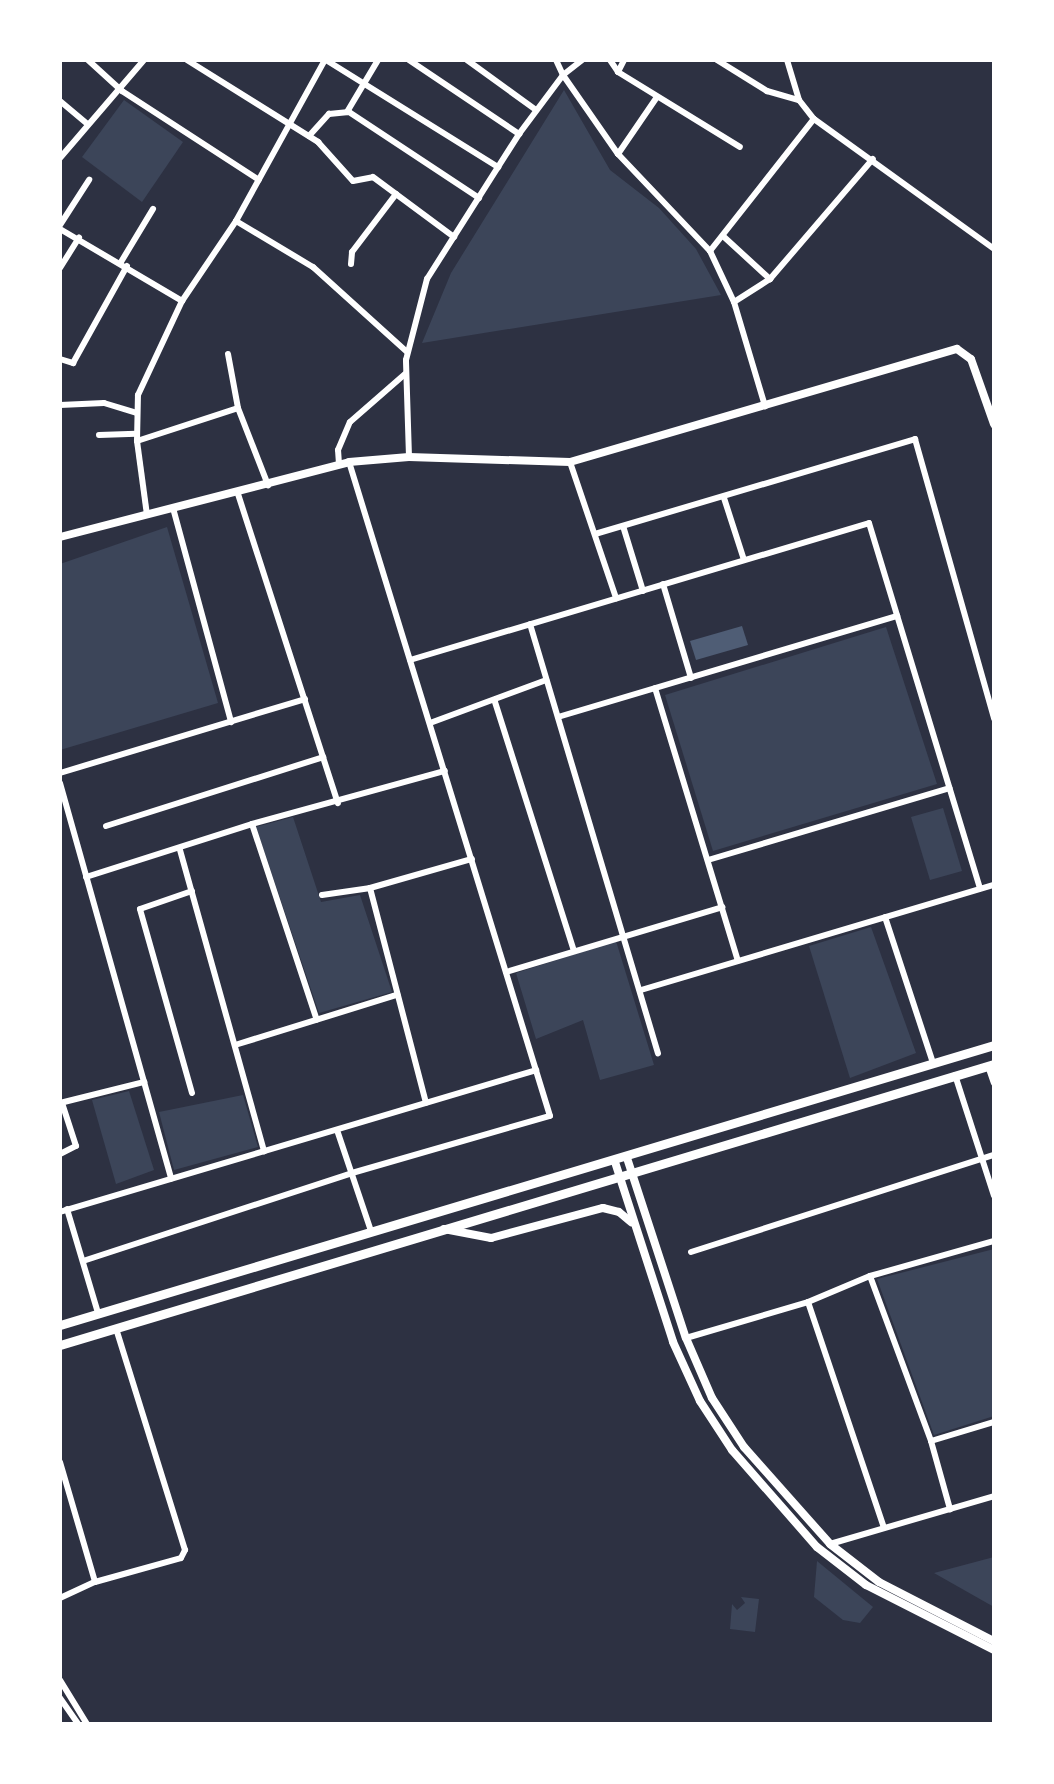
<!DOCTYPE html>
<html>
<head>
<meta charset="utf-8">
<style>
  body { margin:0 }
  #map { position:relative; width:1054px; height:1784px; overflow:hidden; background:#2d3142; font-family:"Playfair Display",serif }
  div>[style] { position:absolute }
  [style*='--x'] { left:calc(var(--x)*1px); top:calc(var(--y)*1px); width:calc(var(--w)*1px); rotate:calc(var(--a)*1deg) }
  .green>* { inset:0; background:#3c4559 }
  .water>* { inset:0; background:#4f5d75 }
  .minor>* { height:6px; margin:-3px; padding:0 3px; transform-origin:3px; border-radius:3px; background:#fff }
  .tertiary>* { height:8px; margin:-4px; padding:0 4px; transform-origin:4px; border-radius:4px; background:#fff }
  .secondary>* { height:9px; margin:-4.5px; padding:0 4.5px; transform-origin:4.5px; border-radius:4.5px; background:#fff }
  span { translate:-50% -50%; white-space:nowrap; text-align:center; line-height:1.15; -webkit-text-stroke:9px #fff; paint-order:stroke }
  .frame { position:absolute; inset:0; border:62px solid #fff; pointer-events:none }
</style>
</head>
<body>
<div id="map">
  <div class="green">
    <i style="clip-path:polygon(564px 90px,610px 170px,659px 208px,696px 249px,721px 295px,422px 343px,451px 273px)"></i>
    <i style="clip-path:polygon(124px 100px,183px 142px,142px 202px,82px 157px)"></i>
    <i style="clip-path:polygon(167px 527px,218px 703px,60px 750px,60px 564px)"></i>
    <i style="clip-path:polygon(886px 627px,937px 784px,713px 851px,665px 695px)"></i>
    <i style="clip-path:polygon(943px 808px,962px 871px,930px 880px,911px 817px)"></i>
    <i style="clip-path:polygon(293px 817px,321px 902px,360px 895px,392px 992px,319px 1013px,256px 827px)"></i>
    <i style="clip-path:polygon(871px 927px,916px 1053px,850px 1078px,809px 946px)"></i>
    <i style="clip-path:polygon(616px 941px,654px 1065px,600px 1080px,583px 1020px,536px 1039px,516px 973px)"></i>
    <i style="clip-path:polygon(129px 1091px,154px 1170px,116px 1184px,92px 1100px)"></i>
    <i style="clip-path:polygon(243px 1095px,258px 1147px,174px 1170px,159px 1112px)"></i>
    <i style="clip-path:polygon(994px 1249px,994px 1416px,934px 1435px,877px 1279px)"></i>
    <i style="clip-path:polygon(994px 1557px,994px 1607px,934px 1573px)"></i>
    <i style="clip-path:polygon(817px 1561px,873px 1607px,860px 1623px,843px 1620px,814px 1597px)"></i>
    <i style="clip-path:polygon(741px 1597px,759px 1599px,755px 1632px,730px 1629px,732px 1604px,737px 1610px,745px 1603px)"></i>
  </div>
  <div class="water">
    <i style="clip-path:polygon(742px 626px,748px 645px,696px 660px,690px 641px)"></i>
  </div>
  <div class="minor">
    <i style="--x:88;--y:60;--w:46;--a:42.4"></i>
    <i style="--x:122;--y:91;--w:163;--a:33"></i>
    <i style="--x:187;--y:60;--w:155;--a:32"></i>
    <i style="--x:318;--y:142;--w:52;--a:48.1"></i>
    <i style="--x:353;--y:181;--w:20;--a:-11"></i>
    <i style="--x:373;--y:177;--w:101;--a:36.5"></i>
    <i style="--x:326;--y:60;--w:203;--a:31.9"></i>
    <i style="--x:409;--y:60;--w:133;--a:33.9"></i>
    <i style="--x:467;--y:60;--w:85;--a:35.9"></i>
    <i style="--x:556;--y:60;--w:17;--a:65"></i>
    <i style="--x:563;--y:75;--w:24;--a:-38"></i>
    <i style="--x:610;--y:60;--w:14;--a:56"></i>
    <i style="--x:618;--y:72;--w:143;--a:31.6"></i>
    <i style="--x:717;--y:60;--w:59;--a:31.8"></i>
    <i style="--x:767;--y:91;--w:33;--a:16"></i>
    <i style="--x:787;--y:60;--w:42;--a:73.3"></i>
    <i style="--x:799;--y:100;--w:24;--a:52"></i>
    <i style="--x:814;--y:119;--w:222;--a:35.8"></i>
    <i style="--x:618;--y:72;--w:13;--a:-63"></i>
    <i style="--x:60;--y:101;--w:35;--a:40"></i>
    <i style="--x:347;--y:112;--w:61;--a:-59.2"></i>
    <i style="--x:309;--y:136;--w:30;--a:-48"></i>
    <i style="--x:329;--y:114;--w:20;--a:-6"></i>
    <i style="--x:349;--y:112;--w:156;--a:33.5"></i>
    <i style="--x:618;--y:154;--w:69;--a:-55.6"></i>
    <i style="--x:60;--y:158;--w:129;--a:-49.4"></i>
    <i style="--x:236;--y:221;--w:90;--a:30.9"></i>
    <i style="--x:313;--y:267;--w:127;--a:42.1"></i>
    <i style="--x:60;--y:225;--w:54;--a:-57.2"></i>
    <i style="--x:60;--y:229;--w:142;--a:30.5"></i>
    <i style="--x:723;--y:236;--w:64;--a:42.5"></i>
    <i style="--x:710;--y:251;--w:168;--a:-51.8"></i>
    <i style="--x:121;--y:262;--w:62;--a:-58.9"></i>
    <i style="--x:351;--y:264;--w:12;--a:-85"></i>
    <i style="--x:352;--y:252;--w:73;--a:-52.8"></i>
    <i style="--x:60;--y:268;--w:36;--a:-58"></i>
    <i style="--x:734;--y:302;--w:43;--a:-32.6"></i>
    <i style="--x:770;--y:279;--w:158;--a:-49.4"></i>
    <i style="--x:228;--y:354;--w:55;--a:79.5"></i>
    <i style="--x:238;--y:408;--w:83;--a:68.7"></i>
    <i style="--x:60;--y:359;--w:14;--a:17"></i>
    <i style="--x:73;--y:363;--w:111;--a:-60.9"></i>
    <i style="--x:60;--y:405;--w:44;--a:-2.6"></i>
    <i style="--x:104;--y:403;--w:34;--a:17"></i>
    <i style="--x:99;--y:435;--w:37;--a:-2"></i>
    <i style="--x:137;--y:441;--w:106;--a:-18.1"></i>
    <i style="--x:409;--y:457;--w:97;--a:-91.8"></i>
    <i style="--x:406;--y:360;--w:84;--a:-75.5"></i>
    <i style="--x:427;--y:279;--w:172;--a:-57.6"></i>
    <i style="--x:519;--y:134;--w:74;--a:-53.3"></i>
    <i style="--x:563;--y:75;--w:96;--a:55.2"></i>
    <i style="--x:618;--y:154;--w:134;--a:46.5"></i>
    <i style="--x:710;--y:251;--w:56;--a:64.8"></i>
    <i style="--x:734;--y:302;--w:109;--a:73.4"></i>
    <i style="--x:570;--y:462;--w:144;--a:71.3"></i>
    <i style="--x:339;--y:464;--w:14;--a:-94"></i>
    <i style="--x:338;--y:450;--w:30;--a:-67"></i>
    <i style="--x:350;--y:422;--w:73;--a:-41.1"></i>
    <i style="--x:238;--y:494;--w:325;--a:72.1"></i>
    <i style="--x:724;--y:498;--w:65;--a:72.1"></i>
    <i style="--x:173;--y:508;--w:222;--a:74.8"></i>
    <i style="--x:147;--y:515;--w:75;--a:-97.7"></i>
    <i style="--x:137;--y:441;--w:46;--a:-88.8"></i>
    <i style="--x:138;--y:395;--w:104;--a:-64.9"></i>
    <i style="--x:182;--y:301;--w:97;--a:-56"></i>
    <i style="--x:236;--y:221;--w:184;--a:-61.1"></i>
    <i style="--x:623;--y:526;--w:68;--a:72.9"></i>
    <i style="--x:595;--y:534;--w:334;--a:-16.5"></i>
    <i style="--x:915;--y:439;--w:291;--a:74.2"></i>
    <i style="--x:663;--y:584;--w:98;--a:73.4"></i>
    <i style="--x:530;--y:624;--w:448;--a:73.4"></i>
    <i style="--x:410;--y:660;--w:479;--a:-16.6"></i>
    <i style="--x:869;--y:523;--w:382;--a:73.1"></i>
    <i style="--x:655;--y:688;--w:285;--a:73.1"></i>
    <i style="--x:495;--y:702;--w:261;--a:72.4"></i>
    <i style="--x:558;--y:717;--w:354;--a:-16.6"></i>
    <i style="--x:430;--y:723;--w:124;--a:-20.3"></i>
    <i style="--x:60;--y:773;--w:256;--a:-16.8"></i>
    <i style="--x:60;--y:783;--w:411;--a:74.3"></i>
    <i style="--x:252;--y:824;--w:206;--a:71.7"></i>
    <i style="--x:106;--y:826;--w:228;--a:-17.6"></i>
    <i style="--x:180;--y:850;--w:313;--a:74.4"></i>
    <i style="--x:708;--y:860;--w:252;--a:-16.6"></i>
    <i style="--x:86;--y:877;--w:174;--a:-17.7"></i>
    <i style="--x:252;--y:824;--w:200;--a:-15.4"></i>
    <i style="--x:370;--y:888;--w:222;--a:75.4"></i>
    <i style="--x:322;--y:895;--w:49;--a:-8.3"></i>
    <i style="--x:370;--y:888;--w:106;--a:-15.9"></i>
    <i style="--x:885;--y:917;--w:154;--a:71.8"></i>
    <i style="--x:506;--y:972;--w:226;--a:-16.7"></i>
    <i style="--x:641;--y:990;--w:368;--a:-16.6"></i>
    <i style="--x:235;--y:1045;--w:170;--a:-17.2"></i>
    <i style="--x:988;--y:1066;--w:18;--a:71"></i>
    <i style="--x:955;--y:1075;--w:127;--a:72.1"></i>
    <i style="--x:192;--y:1093;--w:191;--a:-105.8"></i>
    <i style="--x:140;--y:909;--w:55;--a:-19.1"></i>
    <i style="--x:60;--y:1103;--w:87;--a:-14"></i>
    <i style="--x:337;--y:1130;--w:107;--a:71.4"></i>
    <i style="--x:60;--y:1154;--w:18;--a:-27"></i>
    <i style="--x:76;--y:1146;--w:45;--a:-108"></i>
    <i style="--x:67;--y:1209;--w:109;--a:73.4"></i>
    <i style="--x:60;--y:1212;--w:497;--a:-16.6"></i>
    <i style="--x:691;--y:1252;--w:318;--a:-17.8"></i>
    <i style="--x:83;--y:1261;--w:283;--a:-18.1"></i>
    <i style="--x:352;--y:1173;--w:206;--a:-16.1"></i>
    <i style="--x:550;--y:1116;--w:684;--a:-107.08"></i>
    <i style="--x:870;--y:1276;--w:176;--a:69.7"></i>
    <i style="--x:931;--y:1441;--w:66;--a:-16.8"></i>
    <i style="--x:808;--y:1302;--w:238;--a:71.4"></i>
    <i style="--x:686;--y:1338;--w:127;--a:-16.4"></i>
    <i style="--x:808;--y:1302;--w:67;--a:-22.8"></i>
    <i style="--x:870;--y:1276;--w:129;--a:-15.8"></i>
    <i style="--x:931;--y:1441;--w:71;--a:74.4"></i>
    <i style="--x:60;--y:1462;--w:125;--a:73.7"></i>
    <i style="--x:830;--y:1544;--w:171;--a:-16.3"></i>
    <i style="--x:60;--y:1598;--w:38;--a:-25"></i>
    <i style="--x:95;--y:1582;--w:89;--a:-15.6"></i>
    <i style="--x:181;--y:1558;--w:9;--a:-63"></i>
    <i style="--x:185;--y:1550;--w:232;--a:-107.3"></i>
    <i style="--x:60;--y:1680;--w:52;--a:58.5"></i>
    <i style="--x:60;--y:1698;--w:32;--a:55"></i>
  </div>
  <div class="tertiary">
    <i style="--x:60;--y:537;--w:299;--a:-14.5"></i>
    <i style="--x:349;--y:462;--w:60;--a:-4.8"></i>
    <i style="--x:409;--y:457;--w:161;--a:1.8"></i>
    <i style="--x:570;--y:462;--w:403;--a:-16.3"></i>
    <i style="--x:957;--y:349;--w:17;--a:36"></i>
    <i style="--x:971;--y:359;--w:69;--a:70.5"></i>
    <i style="--x:627;--y:1158;--w:189;--a:71.9"></i>
    <i style="--x:686;--y:1338;--w:65;--a:66.6"></i>
    <i style="--x:712;--y:1398;--w:59;--a:56.9"></i>
    <i style="--x:744;--y:1447;--w:130;--a:48.4"></i>
    <i style="--x:830;--y:1544;--w:62;--a:37.8"></i>
    <i style="--x:879;--y:1582;--w:129;--a:27.2"></i>
    <i style="--x:615;--y:1162;--w:189;--a:72.1"></i>
    <i style="--x:673;--y:1342;--w:65;--a:65.4"></i>
    <i style="--x:700;--y:1401;--w:59;--a:56.9"></i>
    <i style="--x:732;--y:1450;--w:129;--a:48.8"></i>
    <i style="--x:817;--y:1547;--w:62;--a:37.8"></i>
    <i style="--x:866;--y:1585;--w:144;--a:26.9"></i>
    <i style="--x:444;--y:1229;--w:48;--a:10.8"></i>
    <i style="--x:491;--y:1238;--w:116;--a:-15"></i>
    <i style="--x:603;--y:1208;--w:16;--a:14"></i>
    <i style="--x:619;--y:1212;--w:16;--a:40"></i>
  </div>
  <div class="secondary">
    <i style="--x:60;--y:1325;--w:975;--a:-16.69"></i>
    <i style="--x:60;--y:1345;--w:975;--a:-16.74"></i>
  </div>
  <div class="frame"></div>
</div>
</body>
</html>
